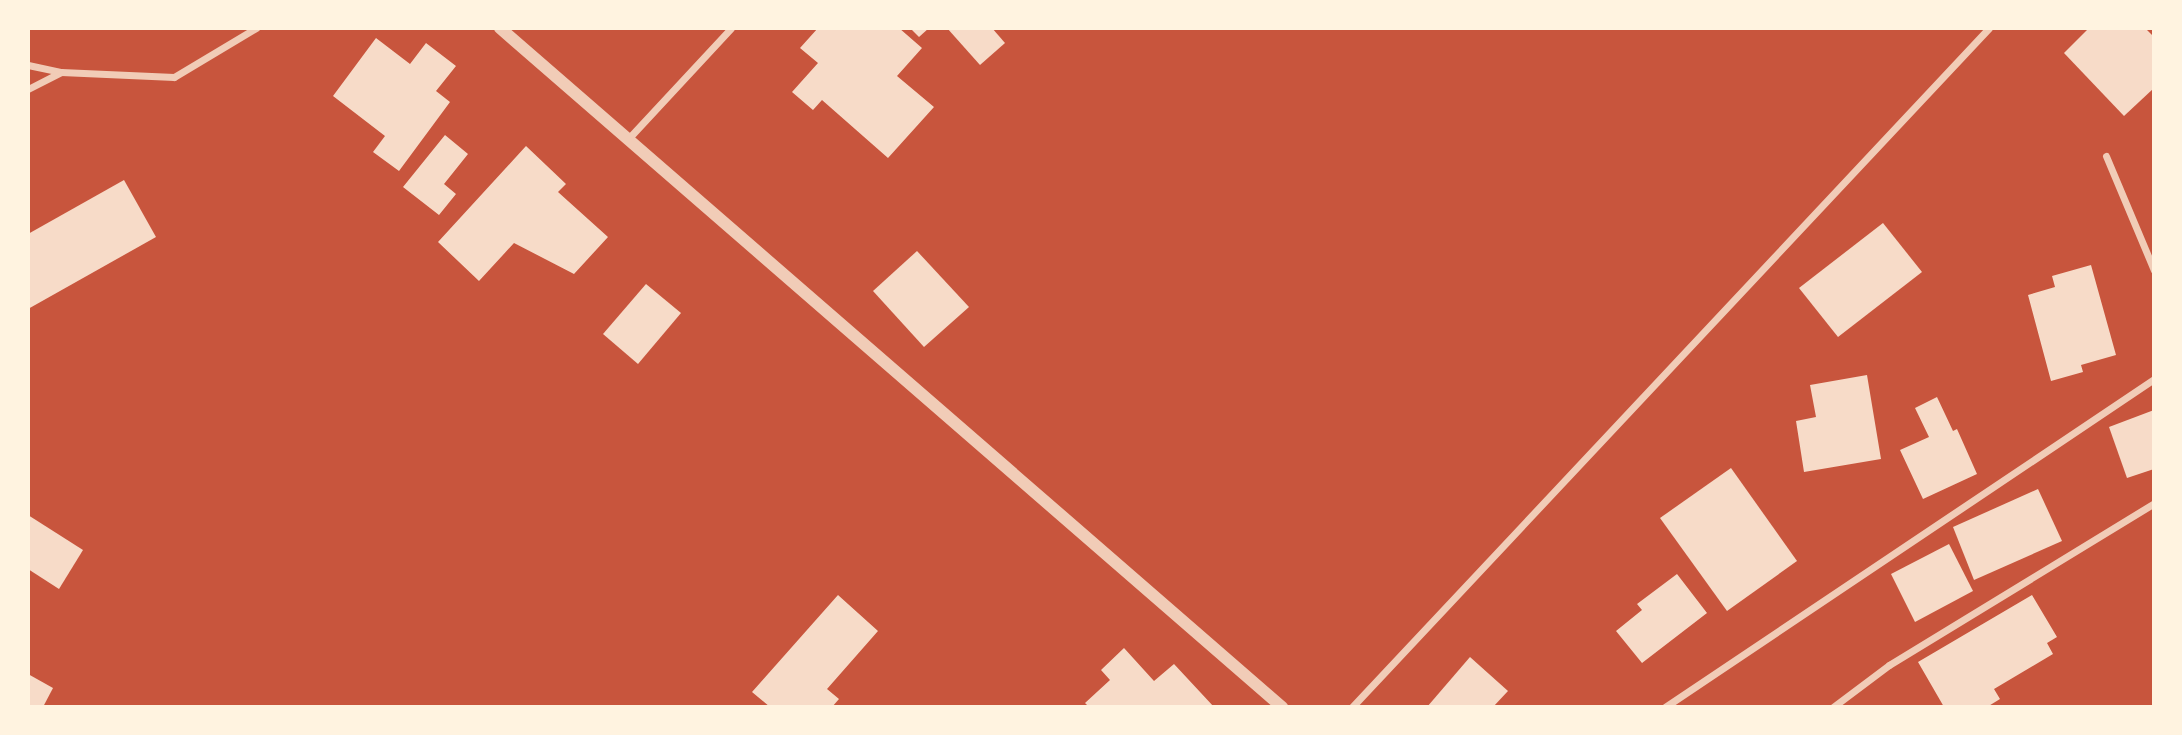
<!DOCTYPE html>
<html>
<head>
<meta charset="utf-8">
<style>
  body { margin:0 }
  #map { position:relative; width:2182px; height:735px; overflow:hidden; background:#c8553d; font-family:"Crimson Pro",serif }
  div>[style] { position:absolute }
  [style*='--x'] { left:calc(var(--x)*1px); top:calc(var(--y)*1px); width:calc(var(--w)*1px); rotate:calc(var(--a)*1deg) }
  .building>* { inset:0; background:#f7dbc8 }
  .minor>* { height:7px; margin:-3.5px; padding:0 3.5px; transform-origin:3.5px; border-radius:3.5px; background:#f1ccb7 }
  .tertiary>* { height:12px; margin:-6px; padding:0 6px; transform-origin:6px; border-radius:6px; background:#f1ccb7 }
  span { translate:-50% -50%; white-space:nowrap; text-align:center; line-height:1.15; -webkit-text-stroke:5px #fff3e0; paint-order:stroke }
  .frame { position:absolute; inset:0; border:30px solid #fff3e0; pointer-events:none }
</style>
</head>
<body>
<div id="map">
  <div class="building">
    <i style="clip-path:polygon(818px 28px,899px 28px,922px 48px,897px 76px,934px 107px,888px 158px,822px 100px,813px 110px,792px 92px,818px 63px,800px 48px)"></i>
    <i style="clip-path:polygon(910px 28px,929px 28px,919px 37px)"></i>
    <i style="clip-path:polygon(947px 28px,992px 28px,1005px 43px,980px 65px)"></i>
    <i style="clip-path:polygon(2089px 28px,2145px 28px,2154px 37px,2154px 88px,2124px 116px,2064px 53px)"></i>
    <i style="clip-path:polygon(376px 38px,410px 64px,426px 43px,456px 66px,436px 91px,450px 102px,399px 171px,373px 152px,385px 136px,333px 96px)"></i>
    <i style="clip-path:polygon(445px 135px,468px 154px,444px 184px,456px 194px,439px 215px,403px 187px)"></i>
    <i style="clip-path:polygon(526px 146px,566px 184px,558px 192px,608px 237px,574px 274px,514px 243px,479px 281px,438px 242px)"></i>
    <i style="clip-path:polygon(124px 180px,156px 237px,28px 309px,28px 234px)"></i>
    <i style="clip-path:polygon(1883px 223px,1922px 272px,1838px 337px,1799px 288px)"></i>
    <i style="clip-path:polygon(917px 251px,969px 307px,924px 347px,873px 291px)"></i>
    <i style="clip-path:polygon(2091px 265px,2116px 355px,2081px 365px,2083px 372px,2051px 381px,2028px 295px,2055px 287px,2052px 276px)"></i>
    <i style="clip-path:polygon(646px 284px,681px 313px,638px 364px,603px 334px)"></i>
    <i style="clip-path:polygon(1867px 375px,1881px 459px,1804px 472px,1796px 421px,1816px 417px,1810px 385px)"></i>
    <i style="clip-path:polygon(1937px 397px,1953px 431px,1957px 429px,1977px 474px,1923px 499px,1900px 450px,1929px 437px,1915px 408px)"></i>
    <i style="clip-path:polygon(2154px 410px,2154px 469px,2127px 478px,2109px 427px)"></i>
    <i style="clip-path:polygon(1731px 468px,1797px 561px,1727px 611px,1660px 518px)"></i>
    <i style="clip-path:polygon(2038px 489px,2062px 541px,1974px 580px,1953px 527px)"></i>
    <i style="clip-path:polygon(28px 515px,83px 550px,59px 589px,28px 569px)"></i>
    <i style="clip-path:polygon(1949px 544px,1973px 591px,1915px 622px,1891px 574px)"></i>
    <i style="clip-path:polygon(1677px 574px,1707px 613px,1642px 663px,1616px 631px,1642px 610px,1637px 604px)"></i>
    <i style="clip-path:polygon(838px 595px,878px 631px,827px 689px,839px 699px,832px 707px,770px 707px,752px 692px)"></i>
    <i style="clip-path:polygon(2032px 595px,2057px 637px,2047px 643px,2053px 654px,1994px 689px,2000px 699px,1987px 707px,1944px 707px,1918px 662px)"></i>
    <i style="clip-path:polygon(1124px 648px,1154px 681px,1174px 664px,1214px 707px,1089px 707px,1085px 703px,1110px 680px,1101px 670px)"></i>
    <i style="clip-path:polygon(1470px 657px,1508px 691px,1493px 707px,1427px 707px)"></i>
    <i style="clip-path:polygon(28px 674px,53px 688px,43px 707px,28px 707px)"></i>
  </div>
  <div class="minor">
    <i style="--x:28;--y:65;--w:33;--a:12"></i>
    <i style="--x:28;--y:89;--w:37;--a:-27"></i>
    <i style="--x:61;--y:72;--w:113;--a:2.5"></i>
    <i style="--x:174;--y:77;--w:96;--a:-30.9"></i>
    <i style="--x:628;--y:139;--w:151;--a:-47.1"></i>
    <i style="--x:2106;--y:156;--w:124;--a:67.2"></i>
    <i style="--x:1352;--y:707;--w:931;--a:-46.83"></i>
    <i style="--x:1665;--y:707;--w:589;--a:-33.85"></i>
    <i style="--x:1833;--y:707;--w:70;--a:-36.9"></i>
    <i style="--x:1889;--y:665;--w:311;--a:-31.4"></i>
  </div>
  <div class="tertiary">
    <i style="--x:500;--y:28;--w:1036;--a:40.97"></i>
  </div>
  <div class="frame"></div>
</div>
</body>
</html>
